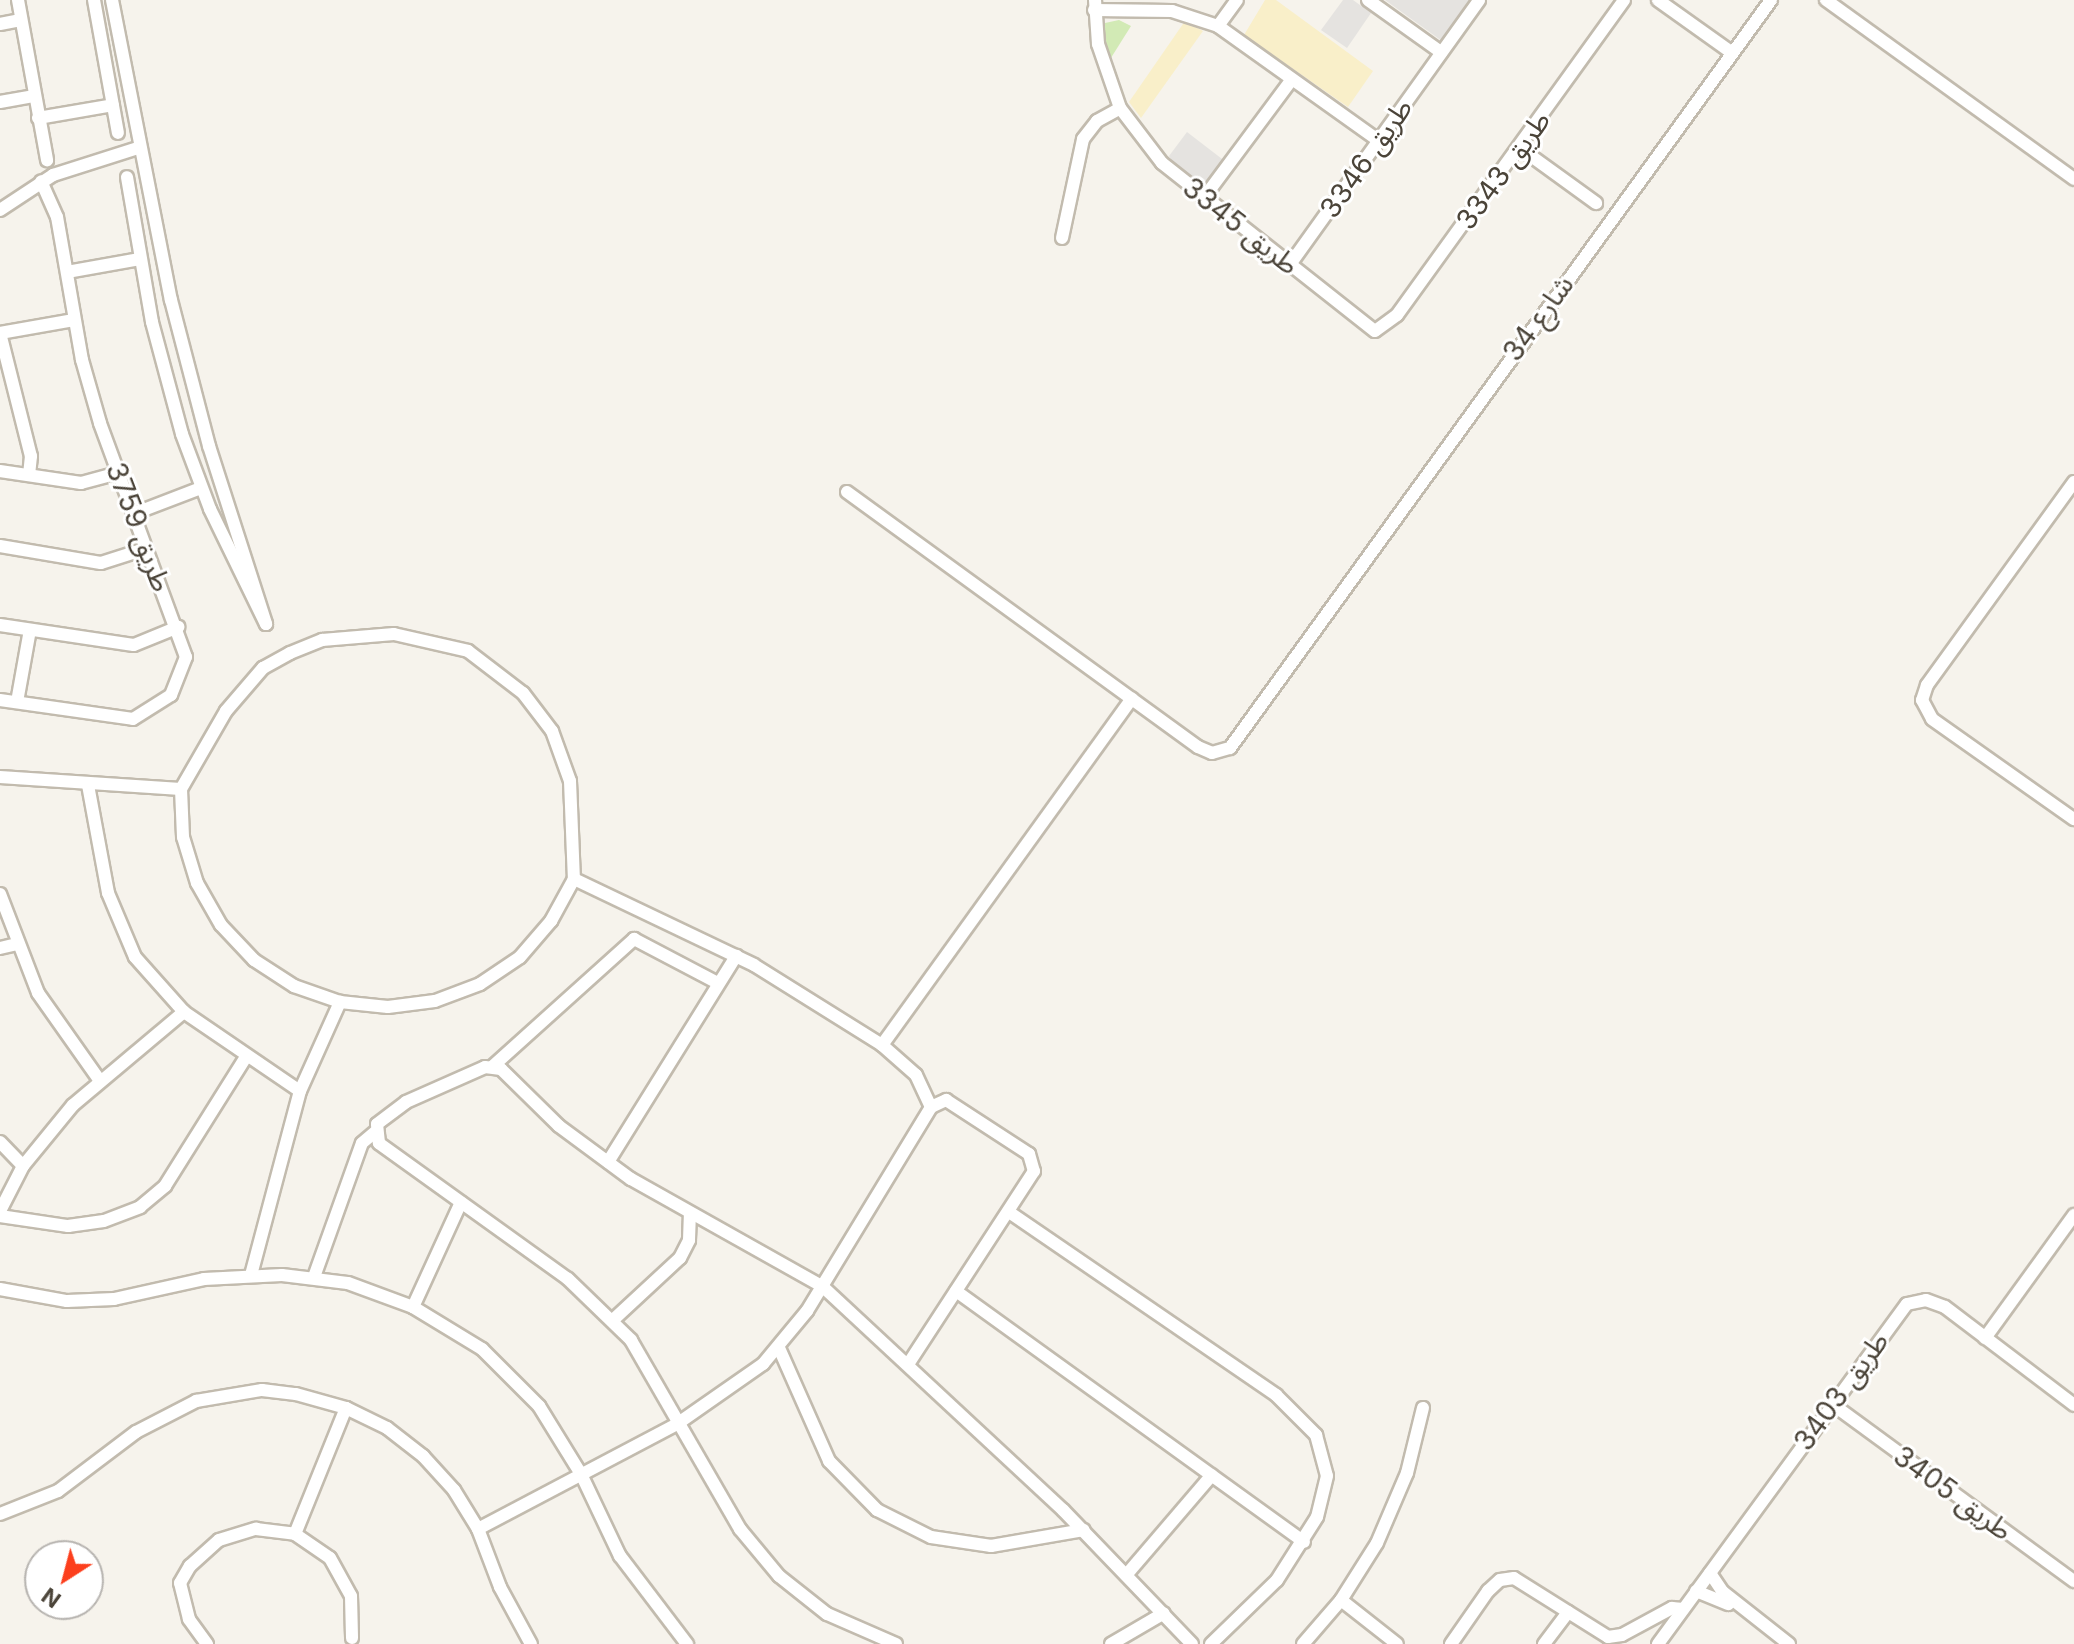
<!DOCTYPE html>
<html>
<head>
<meta charset="utf-8">
<style>
  body { margin:0 }
  #map { position:relative; width:2074px; height:1644px; overflow:hidden; background:#f6f3ec; font-family:Inter,"Noto Sans Arabic",sans-serif }
  div>[style] { position:absolute }
  [style*='--x'] { left:calc(var(--x)*1px); top:calc(var(--y)*1px); width:calc(var(--w)*1px); rotate:calc(var(--a)*1deg) }
  .green>* { inset:0; background:#d2eab5 }
  .sand>* { inset:0; background:#f9efc9 }
  .parking>* { inset:0; background:#e5e3e0 }
  .roads { filter:drop-shadow(2px 0 #c2bbae) drop-shadow(-2px 0 #c2bbae) drop-shadow(0 2px #c2bbae) drop-shadow(0 -2px #c2bbae) }
  .minor>* { height:12px; margin:-6px; padding:0 6px; transform-origin:6px; border-radius:6px; background:#fff }
  span { translate:-50% -50%; white-space:nowrap; text-align:center; line-height:1.15; -webkit-text-stroke:6px #fff; paint-order:stroke }
  .street-label { font-size:28px; color:#4b4439 }
  .north { position:absolute; left:24px; top:1540px; width:80px; height:80px; box-sizing:border-box; background:#fff; border:2px solid #b7b4b0; border-radius:50%; rotate:216deg; font-size:22px; font-weight:700; line-height:32px; text-align:center; color:#4b4439 }
  .north::after { content:''; display:block; margin:auto; width:28px; height:36px; background:#fc3f1d; clip-path:polygon(50% 0,100% 100%,50% 72%,0 100%) }
</style>
</head>
<body>
<div id="map">
  <div class="green">
    <i style="clip-path:polygon(1119px 20px,1131px 26px,1109px 61px,1099px 42px,1105px 23px)"></i>
  </div>
  <div class="sand">
    <i style="clip-path:polygon(1265px 0,1276px 0,1373px 71px,1348px 107px,1244px 35px)"></i>
    <i style="clip-path:polygon(1185px 21px,1203px 31px,1141px 118px,1129px 102px)"></i>
  </div>
  <div class="parking">
    <i style="clip-path:polygon(1343px 0,1353px 0,1371px 13px,1347px 48px,1321px 30px)"></i>
    <i style="clip-path:polygon(1385px 0,1471px 0,1442px 41px)"></i>
    <i style="clip-path:polygon(1187px 132px,1226px 162px,1207px 186px,1199px 188px,1179px 173px,1169px 156px)"></i>
  </div>
  <div class="roads">
    <div class="minor">
      <i style="--x:18;--y:0;--w:163;--a:79.7"></i>
      <i style="--x:94;--y:0;--w:135;--a:79.8"></i>
      <i style="--x:112;--y:0;--w:306;--a:78.9"></i>
      <i style="--x:171;--y:300;--w:151;--a:75.4"></i>
      <i style="--x:209;--y:446;--w:187;--a:72.2"></i>
      <i style="--x:266;--y:624;--w:128;--a:-116"></i>
      <i style="--x:210;--y:509;--w:80;--a:-110.5"></i>
      <i style="--x:182;--y:434;--w:116;--a:-105"></i>
      <i style="--x:152;--y:322;--w:147;--a:-99.8"></i>
      <i style="--x:1095;--y:0;--w:44;--a:86.1"></i>
      <i style="--x:1098;--y:44;--w:68;--a:71"></i>
      <i style="--x:1120;--y:108;--w:69;--a:52.6"></i>
      <i style="--x:1162;--y:163;--w:271;--a:38.3"></i>
      <i style="--x:1375;--y:331;--w:27;--a:-36"></i>
      <i style="--x:1397;--y:315;--w:388;--a:-54.2"></i>
      <i style="--x:1368;--y:0;--w:90;--a:35.5"></i>
      <i style="--x:1658;--y:0;--w:90;--a:35.5"></i>
      <i style="--x:1826;--y:0;--w:306;--a:35.8"></i>
      <i style="--x:1094;--y:10;--w:78;--a:0.7"></i>
      <i style="--x:1172;--y:11;--w:48;--a:18.1"></i>
      <i style="--x:1218;--y:26;--w:196;--a:35.5"></i>
      <i style="--x:0;--y:24;--w:21;--a:-11"></i>
      <i style="--x:1218;--y:26;--w:32;--a:-54"></i>
      <i style="--x:0;--y:102;--w:35;--a:-10"></i>
      <i style="--x:38;--y:118;--w:76;--a:-9.8"></i>
      <i style="--x:1520;--y:148;--w:94;--a:35.9"></i>
      <i style="--x:1203;--y:199;--w:149;--a:-53.4"></i>
      <i style="--x:0;--y:210;--w:64;--a:-33.4"></i>
      <i style="--x:53;--y:175;--w:89;--a:-17.6"></i>
      <i style="--x:1062;--y:238;--w:101;--a:-78"></i>
      <i style="--x:1083;--y:139;--w:23;--a:-52"></i>
      <i style="--x:1097;--y:121;--w:26;--a:-29"></i>
      <i style="--x:1291;--y:263;--w:323;--a:-54.4"></i>
      <i style="--x:67;--y:272;--w:74;--a:-10.1"></i>
      <i style="--x:0;--y:333;--w:127;--a:75.9"></i>
      <i style="--x:31;--y:456;--w:19;--a:96"></i>
      <i style="--x:0;--y:333;--w:75;--a:-10"></i>
      <i style="--x:0;--y:471;--w:82;--a:8.4"></i>
      <i style="--x:81;--y:483;--w:38;--a:-15"></i>
      <i style="--x:2074;--y:482;--w:251;--a:125.9"></i>
      <i style="--x:1927;--y:685;--w:16;--a:108"></i>
      <i style="--x:1922;--y:700;--w:21;--a:62"></i>
      <i style="--x:1932;--y:719;--w:174;--a:35.2"></i>
      <i style="--x:847;--y:492;--w:434;--a:36"></i>
      <i style="--x:1198;--y:747;--w:15;--a:23"></i>
      <i style="--x:1212;--y:753;--w:19;--a:-16"></i>
      <i style="--x:1230;--y:748;--w:923;--a:-54.12"></i>
      <i style="--x:133;--y:514;--w:73;--a:-20.9"></i>
      <i style="--x:0;--y:546;--w:102;--a:9.6"></i>
      <i style="--x:101;--y:563;--w:46;--a:-17.7"></i>
      <i style="--x:0;--y:625;--w:135;--a:8.5"></i>
      <i style="--x:134;--y:645;--w:48;--a:-22.2"></i>
      <i style="--x:0;--y:700;--w:134;--a:8.1"></i>
      <i style="--x:133;--y:719;--w:45;--a:-32.3"></i>
      <i style="--x:171;--y:695;--w:41;--a:-68.5"></i>
      <i style="--x:186;--y:657;--w:249;--a:-110.2"></i>
      <i style="--x:100;--y:423;--w:66;--a:-105.9"></i>
      <i style="--x:82;--y:360;--w:145;--a:-99.9"></i>
      <i style="--x:57;--y:217;--w:39;--a:-114"></i>
      <i style="--x:17;--y:702;--w:73;--a:-79.8"></i>
      <i style="--x:0;--y:777;--w:181;--a:3.8"></i>
      <i style="--x:181;--y:789;--w:90;--a:-60"></i>
      <i style="--x:226;--y:711;--w:57;--a:-49.3"></i>
      <i style="--x:263;--y:668;--w:31;--a:-29"></i>
      <i style="--x:290;--y:653;--w:35;--a:-22"></i>
      <i style="--x:322;--y:640;--w:72;--a:-4.8"></i>
      <i style="--x:394;--y:634;--w:76;--a:12.9"></i>
      <i style="--x:468;--y:651;--w:69;--a:37.4"></i>
      <i style="--x:523;--y:693;--w:48;--a:52.7"></i>
      <i style="--x:552;--y:731;--w:53;--a:70.2"></i>
      <i style="--x:570;--y:781;--w:98;--a:87.7"></i>
      <i style="--x:574;--y:879;--w:199;--a:25.5"></i>
      <i style="--x:754;--y:965;--w:151;--a:32"></i>
      <i style="--x:882;--y:1045;--w:45;--a:41.4"></i>
      <i style="--x:916;--y:1075;--w:35;--a:65"></i>
      <i style="--x:88;--y:785;--w:110;--a:79.5"></i>
      <i style="--x:108;--y:893;--w:69;--a:67.1"></i>
      <i style="--x:135;--y:957;--w:74;--a:48.3"></i>
      <i style="--x:184;--y:1012;--w:140;--a:34.3"></i>
      <i style="--x:181;--y:789;--w:48;--a:87.6"></i>
      <i style="--x:183;--y:837;--w:48;--a:73.1"></i>
      <i style="--x:197;--y:883;--w:48;--a:60.3"></i>
      <i style="--x:221;--y:925;--w:48;--a:46.7"></i>
      <i style="--x:254;--y:960;--w:48;--a:33"></i>
      <i style="--x:294;--y:986;--w:49;--a:19.2"></i>
      <i style="--x:340;--y:1002;--w:48;--a:5.9"></i>
      <i style="--x:388;--y:1007;--w:47;--a:-7.3"></i>
      <i style="--x:435;--y:1001;--w:48;--a:-20.7"></i>
      <i style="--x:480;--y:984;--w:48;--a:-34"></i>
      <i style="--x:520;--y:957;--w:48;--a:-49.3"></i>
      <i style="--x:551;--y:921;--w:48;--a:-61.3"></i>
      <i style="--x:0;--y:894;--w:106;--a:69"></i>
      <i style="--x:38;--y:993;--w:108;--a:54.8"></i>
      <i style="--x:0;--y:948;--w:18;--a:-13"></i>
      <i style="--x:882;--y:1045;--w:427;--a:-54.2"></i>
      <i style="--x:493;--y:1066;--w:190;--a:-42"></i>
      <i style="--x:634;--y:939;--w:93;--a:27.7"></i>
      <i style="--x:0;--y:1142;--w:33;--a:46"></i>
      <i style="--x:608;--y:1162;--w:243;--a:-58.1"></i>
      <i style="--x:0;--y:1211;--w:51;--a:-62.9"></i>
      <i style="--x:23;--y:1166;--w:79;--a:-50.7"></i>
      <i style="--x:73;--y:1105;--w:145;--a:-40"></i>
      <i style="--x:1009;--y:1212;--w:324;--a:34.4"></i>
      <i style="--x:1276;--y:1395;--w:57;--a:45"></i>
      <i style="--x:1316;--y:1435;--w:42;--a:75"></i>
      <i style="--x:1327;--y:1476;--w:42;--a:103.7"></i>
      <i style="--x:1317;--y:1517;--w:75;--a:122.4"></i>
      <i style="--x:1277;--y:1580;--w:92;--a:135.9"></i>
      <i style="--x:0;--y:1216;--w:69;--a:8.4"></i>
      <i style="--x:68;--y:1226;--w:36;--a:-8"></i>
      <i style="--x:104;--y:1221;--w:39;--a:-21"></i>
      <i style="--x:140;--y:1207;--w:33;--a:-40"></i>
      <i style="--x:165;--y:1186;--w:152;--a:-57.9"></i>
      <i style="--x:251;--y:1275;--w:190;--a:-75.1"></i>
      <i style="--x:300;--y:1091;--w:98;--a:-65.8"></i>
      <i style="--x:314;--y:1277;--w:142;--a:-70.3"></i>
      <i style="--x:362;--y:1143;--w:17;--a:-40"></i>
      <i style="--x:0;--y:1289;--w:68;--a:10.2"></i>
      <i style="--x:67;--y:1301;--w:47;--a:-2.4"></i>
      <i style="--x:114;--y:1299;--w:92;--a:-12.5"></i>
      <i style="--x:204;--y:1279;--w:78;--a:-2.9"></i>
      <i style="--x:282;--y:1275;--w:66;--a:6.9"></i>
      <i style="--x:348;--y:1283;--w:69;--a:20.3"></i>
      <i style="--x:413;--y:1307;--w:81;--a:31.3"></i>
      <i style="--x:482;--y:1349;--w:81;--a:45"></i>
      <i style="--x:539;--y:1406;--w:80;--a:58.3"></i>
      <i style="--x:581;--y:1474;--w:91;--a:64.6"></i>
      <i style="--x:620;--y:1556;--w:111;--a:52.7"></i>
      <i style="--x:956;--y:1291;--w:429;--a:35.8"></i>
      <i style="--x:413;--y:1307;--w:115;--a:-65.4"></i>
      <i style="--x:613;--y:1320;--w:91;--a:-42.8"></i>
      <i style="--x:680;--y:1258;--w:20;--a:-63"></i>
      <i style="--x:689;--y:1240;--w:25;--a:-88"></i>
      <i style="--x:1985;--y:1338;--w:152;--a:-54.1"></i>
      <i style="--x:779;--y:1348;--w:124;--a:66.1"></i>
      <i style="--x:829;--y:1461;--w:69;--a:45.6"></i>
      <i style="--x:877;--y:1510;--w:60;--a:26.6"></i>
      <i style="--x:931;--y:1537;--w:61;--a:8.5"></i>
      <i style="--x:991;--y:1546;--w:94;--a:-9.8"></i>
      <i style="--x:1832;--y:1404;--w:300;--a:36.2"></i>
      <i style="--x:0;--y:1514;--w:62;--a:-21.6"></i>
      <i style="--x:58;--y:1491;--w:98;--a:-37.1"></i>
      <i style="--x:136;--y:1432;--w:68;--a:-27.3"></i>
      <i style="--x:196;--y:1401;--w:67;--a:-9.5"></i>
      <i style="--x:262;--y:1390;--w:34;--a:7"></i>
      <i style="--x:296;--y:1394;--w:52;--a:15.6"></i>
      <i style="--x:346;--y:1408;--w:46;--a:26"></i>
      <i style="--x:387;--y:1428;--w:46;--a:37.9"></i>
      <i style="--x:423;--y:1456;--w:46;--a:47.6"></i>
      <i style="--x:454;--y:1490;--w:46;--a:58.4"></i>
      <i style="--x:478;--y:1529;--w:62;--a:69.2"></i>
      <i style="--x:500;--y:1587;--w:65;--a:61.5"></i>
      <i style="--x:478;--y:1529;--w:225;--a:-27.8"></i>
      <i style="--x:677;--y:1424;--w:105;--a:-34.9"></i>
      <i style="--x:763;--y:1364;--w:69;--a:-50.3"></i>
      <i style="--x:807;--y:1311;--w:239;--a:-58.7"></i>
      <i style="--x:931;--y:1107;--w:17;--a:-25"></i>
      <i style="--x:946;--y:1100;--w:99;--a:33"></i>
      <i style="--x:1029;--y:1154;--w:18;--a:74"></i>
      <i style="--x:1034;--y:1171;--w:230;--a:123.1"></i>
      <i style="--x:295;--y:1534;--w:136;--a:-68"></i>
      <i style="--x:1710;--y:1573;--w:23;--a:56"></i>
      <i style="--x:1723;--y:1592;--w:84;--a:38.2"></i>
      <i style="--x:1127;--y:1574;--w:130;--a:-49.4"></i>
      <i style="--x:1696;--y:1591;--w:35;--a:22"></i>
      <i style="--x:1341;--y:1600;--w:71;--a:38.2"></i>
      <i style="--x:207;--y:1644;--w:31;--a:-126"></i>
      <i style="--x:189;--y:1619;--w:37;--a:-104"></i>
      <i style="--x:180;--y:1583;--w:20;--a:-60"></i>
      <i style="--x:190;--y:1566;--w:39;--a:-42"></i>
      <i style="--x:219;--y:1540;--w:39;--a:-17"></i>
      <i style="--x:256;--y:1529;--w:39;--a:7"></i>
      <i style="--x:295;--y:1534;--w:42;--a:34.4"></i>
      <i style="--x:330;--y:1558;--w:43;--a:61.1"></i>
      <i style="--x:351;--y:1596;--w:42;--a:88.6"></i>
      <i style="--x:896;--y:1644;--w:75;--a:-156.5"></i>
      <i style="--x:827;--y:1614;--w:61;--a:-141.6"></i>
      <i style="--x:779;--y:1576;--w:61;--a:-129.7"></i>
      <i style="--x:740;--y:1529;--w:218;--a:-120"></i>
      <i style="--x:631;--y:1340;--w:88;--a:-135.9"></i>
      <i style="--x:568;--y:1279;--w:233;--a:-144.3"></i>
      <i style="--x:379;--y:1143;--w:19;--a:-96"></i>
      <i style="--x:377;--y:1124;--w:36;--a:-37"></i>
      <i style="--x:406;--y:1102;--w:86;--a:-23.9"></i>
      <i style="--x:485;--y:1067;--w:16;--a:7"></i>
      <i style="--x:501;--y:1069;--w:81;--a:44.5"></i>
      <i style="--x:559;--y:1126;--w:89;--a:36.4"></i>
      <i style="--x:631;--y:1179;--w:219;--a:29.3"></i>
      <i style="--x:822;--y:1286;--w:329;--a:42.9"></i>
      <i style="--x:1063;--y:1510;--w:186;--a:46.1"></i>
      <i style="--x:1111;--y:1644;--w:61;--a:-30.3"></i>
      <i style="--x:1303;--y:1644;--w:58;--a:-49.2"></i>
      <i style="--x:1341;--y:1600;--w:67;--a:-57.7"></i>
      <i style="--x:1377;--y:1543;--w:76;--a:-66.8"></i>
      <i style="--x:1407;--y:1473;--w:67;--a:-76.2"></i>
      <i style="--x:1451;--y:1644;--w:65;--a:-55.1"></i>
      <i style="--x:1488;--y:1591;--w:16;--a:-43"></i>
      <i style="--x:1500;--y:1580;--w:14;--a:-8"></i>
      <i style="--x:1514;--y:1578;--w:111;--a:32.1"></i>
      <i style="--x:1608;--y:1637;--w:14;--a:-8"></i>
      <i style="--x:1622;--y:1635;--w:57;--a:-28.4"></i>
      <i style="--x:1672;--y:1608;--w:11;--a:5"></i>
      <i style="--x:1544;--y:1644;--w:40;--a:-53"></i>
      <i style="--x:1658;--y:1644;--w:421;--a:-53.8"></i>
      <i style="--x:1907;--y:1304;--w:19;--a:-12"></i>
      <i style="--x:1926;--y:1300;--w:20;--a:20"></i>
      <i style="--x:1945;--y:1307;--w:162;--a:37.2"></i>
    </div>
  </div>
  <div class="street-label">
    <span style="left:1366px;top:158px;rotate:-55deg">طريق 3346</span>
    <span style="left:1503px;top:170px;rotate:-54deg">طريق 3343</span>
    <span style="left:1241px;top:226px;rotate:38deg">طريق 3345</span>
    <span style="left:1538px;top:318px;rotate:-54deg">شارع 34</span>
    <span style="left:139px;top:527px;rotate:69deg">طريق 3759</span>
    <span style="left:1841px;top:1391px;rotate:-54deg">طريق 3403</span>
    <span style="left:1953px;top:1493px;rotate:36deg">طريق 3405</span>
  </div>
  <div class="north">N</div>
</div>
</body>
</html>
